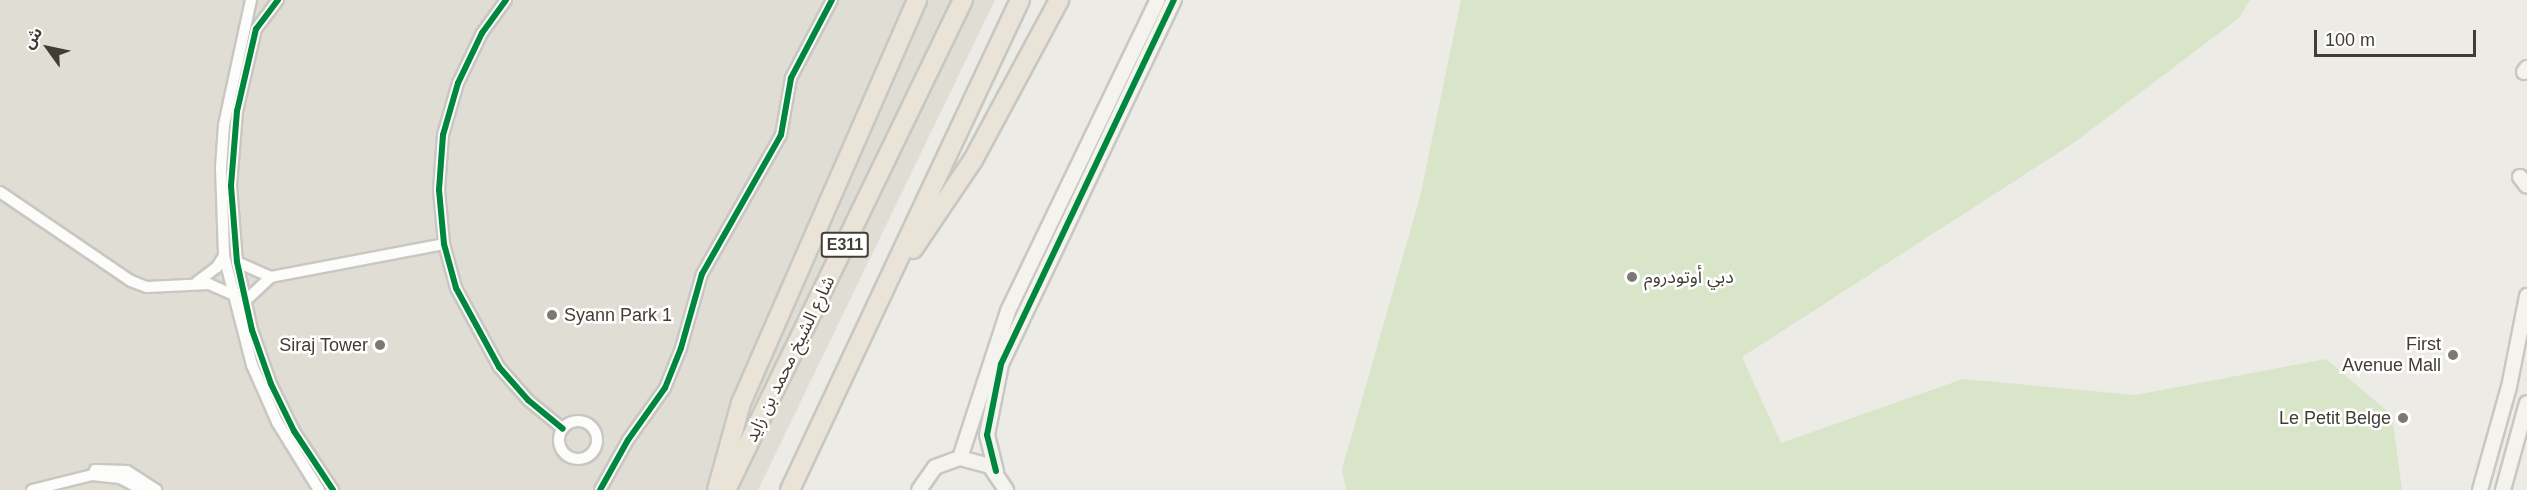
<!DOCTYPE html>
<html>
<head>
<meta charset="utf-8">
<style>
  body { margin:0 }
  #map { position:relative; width:2527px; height:490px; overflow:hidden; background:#ecebe6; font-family:Helvetica,"Noto Sans Arabic",sans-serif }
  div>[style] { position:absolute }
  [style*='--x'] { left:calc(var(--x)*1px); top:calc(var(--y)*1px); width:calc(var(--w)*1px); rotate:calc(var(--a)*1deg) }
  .residential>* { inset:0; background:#e0ddd4 }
  .green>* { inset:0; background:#d9e5c8 }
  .roads { filter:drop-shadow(2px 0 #c9c7c2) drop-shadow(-2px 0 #c9c7c2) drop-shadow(0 2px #c9c7c2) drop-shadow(0 -2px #c9c7c2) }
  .street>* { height:10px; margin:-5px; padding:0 5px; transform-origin:5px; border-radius:5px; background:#fcfcfb }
  .street>.ring { margin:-5px; padding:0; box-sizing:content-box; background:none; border:10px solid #fcfcfb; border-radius:50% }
  .secondary>* { height:14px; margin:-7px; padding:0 7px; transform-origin:7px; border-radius:7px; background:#f4f3ed }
  .highway>* { height:18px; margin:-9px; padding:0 9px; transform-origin:9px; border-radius:9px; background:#e9e3d8 }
  .cycleway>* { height:6px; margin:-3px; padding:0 3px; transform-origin:3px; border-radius:3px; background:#00873e }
  .dots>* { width:16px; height:16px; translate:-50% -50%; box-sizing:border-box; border:3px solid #fff; border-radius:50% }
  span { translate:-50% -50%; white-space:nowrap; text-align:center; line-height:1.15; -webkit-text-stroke:5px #fff; paint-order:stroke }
  .shield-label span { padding:2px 4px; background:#fff; border:2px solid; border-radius:4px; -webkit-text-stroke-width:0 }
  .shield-label { font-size:16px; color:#413c34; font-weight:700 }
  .poi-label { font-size:18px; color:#413c34 }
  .left { translate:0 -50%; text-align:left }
  .right { translate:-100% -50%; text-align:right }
  .street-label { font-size:18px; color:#413c34 }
  .north { position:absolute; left:18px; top:18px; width:60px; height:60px; -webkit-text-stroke:4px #fff; paint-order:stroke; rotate:303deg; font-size:16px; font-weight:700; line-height:24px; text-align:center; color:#413c34 }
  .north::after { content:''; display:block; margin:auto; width:21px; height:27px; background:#413c34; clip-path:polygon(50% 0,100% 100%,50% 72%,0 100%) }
  .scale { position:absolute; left:2314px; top:30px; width:162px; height:27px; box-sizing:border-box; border:3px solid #413c34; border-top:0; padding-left:8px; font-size:18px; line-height:21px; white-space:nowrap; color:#413c34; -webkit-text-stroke:4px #fff; paint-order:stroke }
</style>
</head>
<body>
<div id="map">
  <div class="residential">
    <i style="clip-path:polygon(0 0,995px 0,758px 490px,0 490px)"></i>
  </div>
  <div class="green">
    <i style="clip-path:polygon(1461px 0,2250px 0,2239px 18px,2075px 142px,1742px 357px,1781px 443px,1963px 379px,2135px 395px,2326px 359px,2392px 415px,2402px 490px,1346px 490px,1342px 469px,1420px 197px)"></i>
  </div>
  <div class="roads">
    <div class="street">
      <i style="--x:251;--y:0;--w:128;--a:102.2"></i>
      <i style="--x:224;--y:125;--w:43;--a:94"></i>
      <i style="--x:221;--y:168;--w:88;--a:88"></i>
      <i style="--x:224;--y:256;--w:113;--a:75.6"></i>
      <i style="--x:252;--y:365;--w:62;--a:66.3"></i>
      <i style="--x:277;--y:422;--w:80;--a:58.3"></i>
      <i style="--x:278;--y:0;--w:36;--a:127"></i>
      <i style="--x:256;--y:29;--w:84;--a:103"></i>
      <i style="--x:237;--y:111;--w:75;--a:94.6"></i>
      <i style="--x:231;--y:186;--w:76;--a:85.5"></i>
      <i style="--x:237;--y:262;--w:70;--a:77.6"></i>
      <i style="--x:252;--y:330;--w:57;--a:70.6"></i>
      <i style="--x:271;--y:384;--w:52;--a:63.9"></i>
      <i style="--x:294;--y:431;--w:71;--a:56.5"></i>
      <i style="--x:506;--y:0;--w:41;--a:126"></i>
      <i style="--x:482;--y:33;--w:55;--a:115.6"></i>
      <i style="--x:458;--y:83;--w:54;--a:106.1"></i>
      <i style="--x:443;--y:135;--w:55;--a:94.2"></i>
      <i style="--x:439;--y:190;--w:54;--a:84.7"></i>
      <i style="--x:444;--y:244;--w:46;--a:74.7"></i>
      <i style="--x:456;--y:288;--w:90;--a:61.4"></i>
      <i style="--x:499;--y:367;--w:44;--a:48.7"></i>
      <i style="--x:528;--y:400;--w:45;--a:39.6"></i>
      <i style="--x:0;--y:192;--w:158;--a:34.2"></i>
      <i style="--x:131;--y:281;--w:17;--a:21"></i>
      <i style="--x:147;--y:287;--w:62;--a:-2.8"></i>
      <i style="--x:209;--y:284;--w:24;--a:24"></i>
      <i style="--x:237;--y:262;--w:37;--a:24"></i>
      <i style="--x:197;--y:282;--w:25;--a:-37"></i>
      <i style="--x:217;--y:267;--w:13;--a:-58"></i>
      <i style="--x:244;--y:302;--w:37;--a:-43"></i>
      <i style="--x:271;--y:277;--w:176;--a:-10.8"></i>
      <i class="ring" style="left:559px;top:421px;width:28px;height:28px"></i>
      <i style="--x:95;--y:470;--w:32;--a:2"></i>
      <i style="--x:127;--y:471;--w:35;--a:33"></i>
      <i style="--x:32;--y:490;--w:62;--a:-14"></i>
      <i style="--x:92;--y:475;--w:28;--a:6"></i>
      <i style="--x:120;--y:478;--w:26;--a:28"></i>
      <i style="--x:600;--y:490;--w:57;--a:-60.8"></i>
      <i style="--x:628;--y:440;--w:64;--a:-54.6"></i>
      <i style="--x:665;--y:388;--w:43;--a:-68.2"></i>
      <i style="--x:681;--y:348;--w:77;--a:-74.2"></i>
      <i style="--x:702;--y:274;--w:160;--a:-60.4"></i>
      <i style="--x:781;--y:135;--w:58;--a:-80"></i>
      <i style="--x:791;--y:78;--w:88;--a:-62.3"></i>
    </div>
    <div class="secondary">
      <i style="--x:2524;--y:72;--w:5;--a:-53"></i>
      <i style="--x:2520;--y:177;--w:11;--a:52"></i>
      <i style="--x:960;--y:458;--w:155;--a:-71.9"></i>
      <i style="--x:1008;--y:311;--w:345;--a:-64.3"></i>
      <i style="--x:996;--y:471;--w:37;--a:-104"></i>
      <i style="--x:987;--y:435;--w:72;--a:-78.8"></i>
      <i style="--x:1001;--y:364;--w:403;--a:-64.6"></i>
      <i style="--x:919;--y:490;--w:28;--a:-55"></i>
      <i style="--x:935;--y:467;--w:27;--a:-20"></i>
      <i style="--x:960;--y:458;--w:31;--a:15"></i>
      <i style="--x:990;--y:466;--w:29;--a:56"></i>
      <i style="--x:2480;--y:490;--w:107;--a:-74.3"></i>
      <i style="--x:2509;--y:387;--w:93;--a:-78.8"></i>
      <i style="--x:2503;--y:490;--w:90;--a:-74.6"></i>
    </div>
    <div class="highway">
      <i style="--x:913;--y:249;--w:107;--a:-56"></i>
      <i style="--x:973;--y:160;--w:182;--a:-61.7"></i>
      <i style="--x:717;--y:490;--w:90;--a:-74.6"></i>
      <i style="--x:741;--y:403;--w:440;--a:-66.4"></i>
      <i style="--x:726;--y:490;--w:544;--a:-64.19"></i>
      <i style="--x:790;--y:490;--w:541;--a:-64.86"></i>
    </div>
  </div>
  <div class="cycleway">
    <i style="--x:278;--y:0;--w:36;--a:127"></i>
    <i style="--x:256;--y:29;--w:84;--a:103"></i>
    <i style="--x:237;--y:111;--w:75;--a:94.6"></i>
    <i style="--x:231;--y:186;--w:76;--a:85.5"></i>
    <i style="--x:237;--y:262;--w:70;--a:77.6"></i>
    <i style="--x:252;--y:330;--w:57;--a:70.6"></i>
    <i style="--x:271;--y:384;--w:52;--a:63.9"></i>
    <i style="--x:294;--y:431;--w:71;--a:56.5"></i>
    <i style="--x:506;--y:0;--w:41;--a:126"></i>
    <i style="--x:482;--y:33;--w:55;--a:115.6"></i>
    <i style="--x:458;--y:83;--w:54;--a:106.1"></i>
    <i style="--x:443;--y:135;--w:55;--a:94.2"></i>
    <i style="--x:439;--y:190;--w:54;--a:84.7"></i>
    <i style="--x:444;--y:244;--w:46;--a:74.7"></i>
    <i style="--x:456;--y:288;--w:90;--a:61.4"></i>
    <i style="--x:499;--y:367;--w:44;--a:48.7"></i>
    <i style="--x:528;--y:400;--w:45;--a:39.6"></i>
    <i style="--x:996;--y:471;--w:37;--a:-104"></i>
    <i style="--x:987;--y:435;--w:72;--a:-78.8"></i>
    <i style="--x:1001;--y:364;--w:403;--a:-64.6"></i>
    <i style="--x:600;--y:490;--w:57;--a:-60.8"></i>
    <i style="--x:628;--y:440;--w:64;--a:-54.6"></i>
    <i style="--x:665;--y:388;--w:43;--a:-68.2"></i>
    <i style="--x:681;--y:348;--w:77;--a:-74.2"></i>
    <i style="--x:702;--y:274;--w:160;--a:-60.4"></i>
    <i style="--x:781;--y:135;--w:58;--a:-80"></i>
    <i style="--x:791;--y:78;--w:88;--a:-62.3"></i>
  </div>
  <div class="dots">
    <i style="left:1632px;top:277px;background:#7d7972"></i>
    <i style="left:552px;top:315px;background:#7d7972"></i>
    <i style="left:380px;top:345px;background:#7d7972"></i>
    <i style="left:2453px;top:355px;background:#7d7972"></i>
    <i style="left:2403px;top:418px;background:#7d7972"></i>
  </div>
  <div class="shield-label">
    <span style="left:845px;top:245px">E311</span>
  </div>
  <div class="poi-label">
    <span class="left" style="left:1644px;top:277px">دبي أوتودروم</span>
    <span class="left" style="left:564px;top:315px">Syann Park 1</span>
    <span class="right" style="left:368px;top:345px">Siraj Tower</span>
    <span class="right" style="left:2441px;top:355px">First<br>Avenue Mall</span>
    <span class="right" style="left:2391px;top:418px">Le Petit Belge</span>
  </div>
  <div class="street-label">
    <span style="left:790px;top:359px;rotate:-64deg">شارع الشيخ محمد بن زايد</span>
  </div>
  <div class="north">ش</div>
  <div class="scale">100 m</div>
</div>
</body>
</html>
